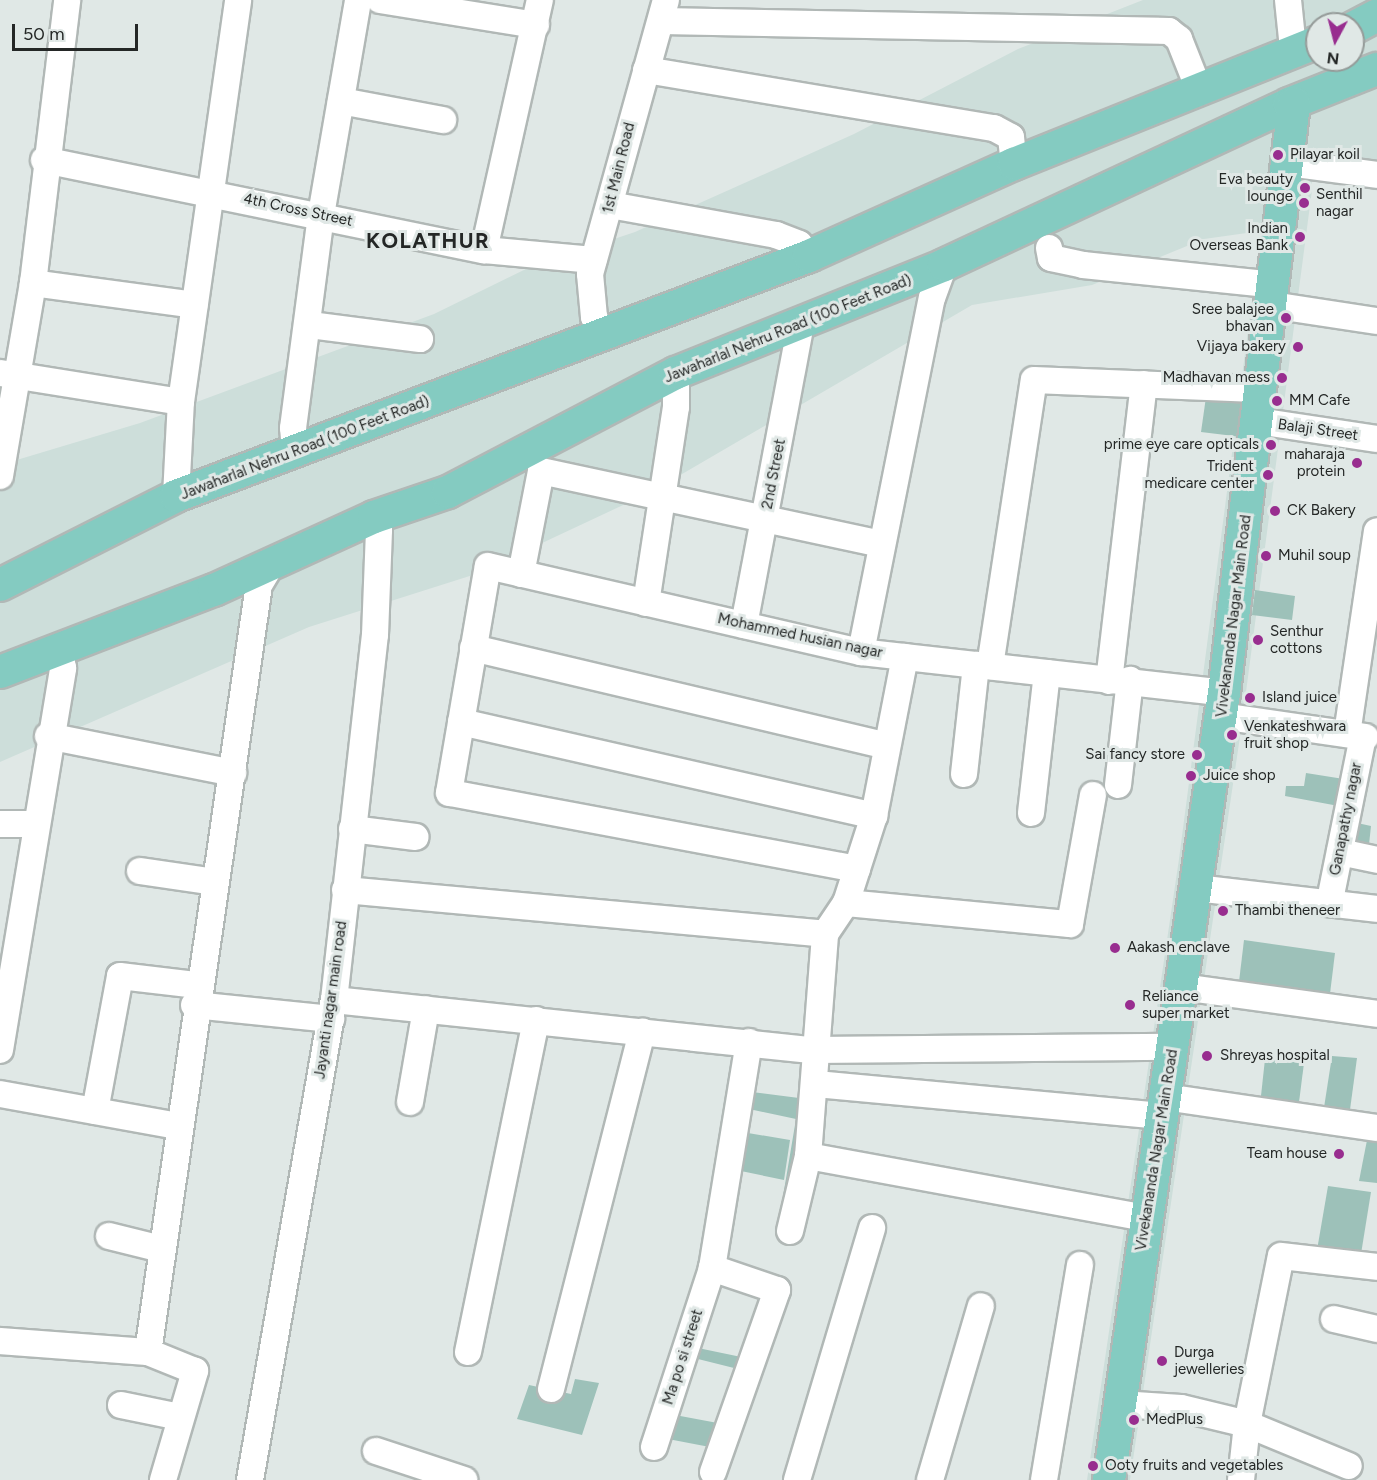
<!DOCTYPE html>
<html>
<head>
<meta charset="utf-8">
<style>
  body { margin:0 }
  #map { position:relative; width:1377px; height:1480px; overflow:hidden; background:#e0e8e6; font-family:Figtree,sans-serif }
  div>[style] { position:absolute }
  [style*='--x'] { left:calc(var(--x)*1px); top:calc(var(--y)*1px); width:calc(var(--w)*1px); rotate:calc(var(--a)*1deg) }
  .built>* { inset:0; background:#cddeda }
  .green>* { inset:0; background:#9dc1b9 }
  .roads { filter:drop-shadow(2px 0 #b1b8b6) drop-shadow(-2px 0 #b1b8b6) drop-shadow(0 2px #b1b8b6) drop-shadow(0 -2px #b1b8b6) }
  .minor>* { height:26px; margin:-13px; padding:0 13px; transform-origin:13px; border-radius:13px; background:#fff }
  .major>* { height:32px; margin:-16px; padding:0 16px; transform-origin:16px; border-radius:16px; background:#84cbc1 }
  .dots>* { width:16px; height:16px; translate:-50% -50%; box-sizing:border-box; border:3px solid #e0e8e6; border-radius:50% }
  span { translate:-50% -50%; white-space:nowrap; text-align:center; line-height:1.15; -webkit-text-stroke:6px #e0e8e6; paint-order:stroke }
  .poi-label { font-size:15px; color:#242726 }
  .left { translate:0 -50%; text-align:left }
  .right { translate:-100% -50%; text-align:right }
  .street-label { font-size:15px; color:#242726 }
  .district-label { font-size:21px; color:#242726; font-weight:700; letter-spacing:1.5px }
  .north { position:absolute; left:1305px; top:12px; width:60px; height:60px; box-sizing:border-box; background:#e0e8e6; border:2px solid #959b99; border-radius:50%; rotate:187deg; font-size:16px; font-weight:700; line-height:24px; text-align:center; color:#242726 }
  .north::after { content:''; display:block; margin:auto; width:21px; height:27px; background:#982d8f; clip-path:polygon(50% 0,100% 100%,50% 72%,0 100%) }
  .scale { position:absolute; left:12px; top:24px; width:126px; height:27px; box-sizing:border-box; border:3px solid #242726; border-top:0; padding-left:8px; font-size:18px; line-height:21px; white-space:nowrap; color:#242726; -webkit-text-stroke:4px #e0e8e6; paint-order:stroke }
</style>
</head>
<body>
<div id="map">
  <div class="built">
    <i style="clip-path:polygon(evenodd,1143px 0,1377px 0,1377px 159px,1311px 159px,1312px 190px,1241px 730px,1130px 1480px,1087px 1480px,1179px 859px,1261px 231px,1204px 239px,1092px 285px,972px 305px,653px 491px,476px 574px,309px 627px,0 762px,0 465px,140px 423px,434px 314px,530px 267px,635px 232px,854px 134px,1018px 49px,1143px 0,1317px 24px,1353px 24px,1353px 60px,1317px 60px,1317px 24px)"></i>
  </div>
  <div class="green">
    <i style="clip-path:polygon(1206px 397px,1248px 397px,1242px 437px,1201px 432px)"></i>
    <i style="clip-path:polygon(1255px 590px,1295px 596px,1292px 620px,1252px 615px)"></i>
    <i style="clip-path:polygon(1306px 773px,1350px 780px,1344px 807px,1285px 796px,1286px 786px,1304px 786px)"></i>
    <i style="clip-path:polygon(1348px 821px,1371px 826px,1368px 854px,1342px 851px)"></i>
    <i style="clip-path:polygon(1244px 940px,1335px 953px,1329px 1002px,1238px 990px)"></i>
    <i style="clip-path:polygon(804px 1055px,810px 1055px,787px 1229px,778px 1226px,796px 1119px,749px 1109px,752px 1092px,799px 1098px)"></i>
    <i style="clip-path:polygon(1332px 1056px,1357px 1058px,1349px 1117px,1323px 1114px)"></i>
    <i style="clip-path:polygon(1265px 1059px,1304px 1063px,1298px 1110px,1260px 1105px)"></i>
    <i style="clip-path:polygon(748px 1133px,790px 1140px,784px 1180px,741px 1171px)"></i>
    <i style="clip-path:polygon(1368px 1135px,1377px 1137px,1377px 1183px,1359px 1181px)"></i>
    <i style="clip-path:polygon(1328px 1186px,1371px 1192px,1361px 1254px,1317px 1250px)"></i>
    <i style="clip-path:polygon(698px 1348px,746px 1358px,742px 1370px,694px 1358px)"></i>
    <i style="clip-path:polygon(575px 1379px,599px 1383px,582px 1435px,517px 1419px,529px 1385px,571px 1394px)"></i>
    <i style="clip-path:polygon(675px 1415px,723px 1424px,715px 1448px,668px 1439px)"></i>
  </div>
  <div class="roads">
    <div class="minor">
      <i style="--x:380;--y:0;--w:158;--a:9.1"></i>
      <i style="--x:1288;--y:0;--w:48;--a:84.1"></i>
      <i style="--x:662;--y:21;--w:507;--a:1.13"></i>
      <i style="--x:1169;--y:31;--w:13;--a:39"></i>
      <i style="--x:1179;--y:39;--w:52;--a:68.4"></i>
      <i style="--x:646;--y:70;--w:353;--a:9.5"></i>
      <i style="--x:994;--y:128;--w:19;--a:28"></i>
      <i style="--x:1011;--y:137;--w:27;--a:84"></i>
      <i style="--x:341;--y:101;--w:104;--a:10.6"></i>
      <i style="--x:44;--y:160;--w:449;--a:11.6"></i>
      <i style="--x:484;--y:250;--w:110;--a:5.2"></i>
      <i style="--x:1296;--y:164;--w:82;--a:7.7"></i>
      <i style="--x:610;--y:205;--w:169;--a:10.2"></i>
      <i style="--x:776;--y:235;--w:25;--a:21"></i>
      <i style="--x:799;--y:244;--w:16;--a:50"></i>
      <i style="--x:1049;--y:248;--w:10;--a:79"></i>
      <i style="--x:1051;--y:258;--w:33;--a:12"></i>
      <i style="--x:1083;--y:265;--w:193;--a:5.9"></i>
      <i style="--x:484;--y:250;--w:256;--a:-77.4"></i>
      <i style="--x:33;--y:283;--w:163;--a:7.7"></i>
      <i style="--x:1272;--y:305;--w:106;--a:8.7"></i>
      <i style="--x:310;--y:325;--w:111;--a:7.3"></i>
      <i style="--x:603;--y:337;--w:22;--a:-114"></i>
      <i style="--x:594;--y:317;--w:43;--a:-95.3"></i>
      <i style="--x:590;--y:274;--w:284;--a:-74.5"></i>
      <i style="--x:0;--y:373;--w:183;--a:9.1"></i>
      <i style="--x:1258;--y:421;--w:120;--a:8.6"></i>
      <i style="--x:295;--y:450;--w:22;--a:-95"></i>
      <i style="--x:293;--y:428;--w:215;--a:-82.5"></i>
      <i style="--x:321;--y:215;--w:218;--a:-80.2"></i>
      <i style="--x:0;--y:476;--w:196;--a:-80.3"></i>
      <i style="--x:33;--y:283;--w:285;--a:-83.1"></i>
      <i style="--x:176;--y:496;--w:94;--a:-87"></i>
      <i style="--x:181;--y:402;--w:406;--a:-81.9"></i>
      <i style="--x:521;--y:574;--w:105;--a:-79"></i>
      <i style="--x:541;--y:471;--w:348;--a:12.1"></i>
      <i style="--x:646;--y:603;--w:198;--a:-81.3"></i>
      <i style="--x:676;--y:407;--w:34;--a:-90"></i>
      <i style="--x:744;--y:625;--w:308;--a:-79.3"></i>
      <i style="--x:473;--y:648;--w:425;--a:13.3"></i>
      <i style="--x:861;--y:652;--w:361;--a:-78.7"></i>
      <i style="--x:932;--y:298;--w:35;--a:-70"></i>
      <i style="--x:990;--y:666;--w:289;--a:-81.3"></i>
      <i style="--x:1034;--y:380;--w:228;--a:2.3"></i>
      <i style="--x:1109;--y:681;--w:299;--a:-83.3"></i>
      <i style="--x:1221;--y:716;--w:146;--a:8.3"></i>
      <i style="--x:461;--y:722;--w:424;--a:12.8"></i>
      <i style="--x:1347;--y:734;--w:205;--a:-81.6"></i>
      <i style="--x:48;--y:736;--w:189;--a:11.3"></i>
      <i style="--x:964;--y:774;--w:110;--a:-83.7"></i>
      <i style="--x:1118;--y:785;--w:106;--a:-83.5"></i>
      <i style="--x:1031;--y:813;--w:141;--a:-83.5"></i>
      <i style="--x:0;--y:824;--w:35;--a:0"></i>
      <i style="--x:352;--y:829;--w:64;--a:7.2"></i>
      <i style="--x:1340;--y:852;--w:38;--a:12"></i>
      <i style="--x:857;--y:869;--w:415;--a:-169.4"></i>
      <i style="--x:449;--y:793;--w:230;--a:-80.3"></i>
      <i style="--x:488;--y:566;--w:383;--a:13"></i>
      <i style="--x:861;--y:652;--w:365;--a:6.4"></i>
      <i style="--x:140;--y:871;--w:76;--a:8.3"></i>
      <i style="--x:1196;--y:888;--w:182;--a:6.6"></i>
      <i style="--x:345;--y:890;--w:482;--a:5.2"></i>
      <i style="--x:1330;--y:900;--w:166;--a:-78.6"></i>
      <i style="--x:846;--y:903;--w:225;--a:5.4"></i>
      <i style="--x:1070;--y:924;--w:131;--a:-79.9"></i>
      <i style="--x:1181;--y:987;--w:198;--a:7.8"></i>
      <i style="--x:334;--y:1000;--w:482;--a:6"></i>
      <i style="--x:813;--y:1050;--w:359;--a:-0.5"></i>
      <i style="--x:194;--y:1005;--w:138;--a:5.8"></i>
      <i style="--x:0;--y:1050;--w:387;--a:-80.6"></i>
      <i style="--x:63;--y:668;--w:21;--a:-101"></i>
      <i style="--x:816;--y:1084;--w:347;--a:5.3"></i>
      <i style="--x:0;--y:1094;--w:181;--a:10.2"></i>
      <i style="--x:1165;--y:1097;--w:214;--a:8.3"></i>
      <i style="--x:410;--y:1102;--w:94;--a:-80.2"></i>
      <i style="--x:95;--y:1111;--w:137;--a:-79.5"></i>
      <i style="--x:120;--y:976;--w:78;--a:6.7"></i>
      <i style="--x:808;--y:1156;--w:344;--a:10.4"></i>
      <i style="--x:790;--y:1231;--w:77;--a:-76.5"></i>
      <i style="--x:808;--y:1156;--w:223;--a:-85.6"></i>
      <i style="--x:825;--y:934;--w:37;--a:-56"></i>
      <i style="--x:846;--y:903;--w:91;--a:-72.2"></i>
      <i style="--x:874;--y:816;--w:162;--a:-79"></i>
      <i style="--x:109;--y:1236;--w:54;--a:14"></i>
      <i style="--x:1334;--y:1319;--w:44;--a:13.1"></i>
      <i style="--x:0;--y:1341;--w:148;--a:4.3"></i>
      <i style="--x:468;--y:1352;--w:339;--a:-78.4"></i>
      <i style="--x:551;--y:1389;--w:369;--a:-75.7"></i>
      <i style="--x:1120;--y:1404;--w:61;--a:3.8"></i>
      <i style="--x:1181;--y:1408;--w:68;--a:13.6"></i>
      <i style="--x:1247;--y:1424;--w:171;--a:-78.6"></i>
      <i style="--x:1281;--y:1256;--w:97;--a:6.5"></i>
      <i style="--x:121;--y:1405;--w:60;--a:11.5"></i>
      <i style="--x:654;--y:1447;--w:188;--a:-72"></i>
      <i style="--x:376;--y:1451;--w:93;--a:18.2"></i>
      <i style="--x:713;--y:1472;--w:193;--a:-70.6"></i>
      <i style="--x:777;--y:1290;--w:69;--a:-161.3"></i>
      <i style="--x:712;--y:1268;--w:229;--a:-80.7"></i>
      <i style="--x:163;--y:1480;--w:114;--a:-73.6"></i>
      <i style="--x:195;--y:1371;--w:51;--a:-158"></i>
      <i style="--x:148;--y:1352;--w:775;--a:-81.77"></i>
      <i style="--x:259;--y:585;--w:27;--a:-59"></i>
      <i style="--x:250;--y:1480;--w:487;--a:-80.1"></i>
      <i style="--x:334;--y:1000;--w:367;--a:-83.6"></i>
      <i style="--x:375;--y:635;--w:105;--a:-87.8"></i>
      <i style="--x:379;--y:530;--w:14;--a:-111"></i>
      <i style="--x:797;--y:1480;--w:263;--a:-73.4"></i>
      <i style="--x:930;--y:1480;--w:181;--a:-73.7"></i>
      <i style="--x:1044;--y:1480;--w:218;--a:-80.5"></i>
      <i style="--x:1241;--y:1480;--w:56;--a:-83.9"></i>
      <i style="--x:1247;--y:1424;--w:110;--a:22.4"></i>
    </div>
    <div class="major">
      <i style="--x:1353;--y:28;--w:27;--a:-28"></i>
      <i style="--x:0;--y:585;--w:197;--a:-26.8"></i>
      <i style="--x:176;--y:496;--w:677;--a:-20.76"></i>
      <i style="--x:809;--y:256;--w:225;--a:-24.2"></i>
      <i style="--x:1014;--y:164;--w:327;--a:-21.9"></i>
      <i style="--x:0;--y:672;--w:229;--a:-21"></i>
      <i style="--x:214;--y:590;--w:176;--a:-24.5"></i>
      <i style="--x:374;--y:517;--w:78;--a:-18.7"></i>
      <i style="--x:448;--y:492;--w:257;--a:-27.6"></i>
      <i style="--x:676;--y:373;--w:289;--a:-21.9"></i>
      <i style="--x:944;--y:265;--w:381;--a:-25"></i>
      <i style="--x:1289;--y:104;--w:95;--a:-21.7"></i>
      <i style="--x:1109;--y:1480;--w:795;--a:-81.69"></i>
      <i style="--x:1224;--y:693;--w:594;--a:-83.23"></i>
    </div>
  </div>
  <div class="dots">
    <i style="left:1278px;top:155px;background:#982d8f"></i>
    <i style="left:1305px;top:188px;background:#982d8f"></i>
    <i style="left:1304px;top:203px;background:#982d8f"></i>
    <i style="left:1300px;top:237px;background:#982d8f"></i>
    <i style="left:1286px;top:318px;background:#982d8f"></i>
    <i style="left:1298px;top:347px;background:#982d8f"></i>
    <i style="left:1282px;top:378px;background:#982d8f"></i>
    <i style="left:1277px;top:401px;background:#982d8f"></i>
    <i style="left:1271px;top:445px;background:#982d8f"></i>
    <i style="left:1357px;top:463px;background:#982d8f"></i>
    <i style="left:1268px;top:475px;background:#982d8f"></i>
    <i style="left:1275px;top:511px;background:#982d8f"></i>
    <i style="left:1266px;top:556px;background:#982d8f"></i>
    <i style="left:1258px;top:640px;background:#982d8f"></i>
    <i style="left:1250px;top:698px;background:#982d8f"></i>
    <i style="left:1232px;top:735px;background:#982d8f"></i>
    <i style="left:1197px;top:755px;background:#982d8f"></i>
    <i style="left:1191px;top:776px;background:#982d8f"></i>
    <i style="left:1223px;top:911px;background:#982d8f"></i>
    <i style="left:1115px;top:948px;background:#982d8f"></i>
    <i style="left:1130px;top:1005px;background:#982d8f"></i>
    <i style="left:1207px;top:1056px;background:#982d8f"></i>
    <i style="left:1339px;top:1154px;background:#982d8f"></i>
    <i style="left:1162px;top:1361px;background:#982d8f"></i>
    <i style="left:1134px;top:1420px;background:#982d8f"></i>
    <i style="left:1093px;top:1466px;background:#982d8f"></i>
  </div>
  <div class="poi-label">
    <span class="left" style="left:1290px;top:155px">Pilayar koil</span>
    <span class="right" style="left:1293px;top:188px">Eva beauty<br>lounge</span>
    <span class="left" style="left:1316px;top:203px">Senthil<br>nagar</span>
    <span class="right" style="left:1288px;top:237px">Indian<br>Overseas Bank</span>
    <span class="right" style="left:1274px;top:318px">Sree balajee<br>bhavan</span>
    <span class="right" style="left:1286px;top:347px">Vijaya bakery</span>
    <span class="right" style="left:1270px;top:378px">Madhavan mess</span>
    <span class="left" style="left:1289px;top:401px">MM Cafe</span>
    <span class="right" style="left:1259px;top:445px">prime eye care opticals</span>
    <span class="right" style="left:1345px;top:463px">maharaja<br>protein</span>
    <span class="right" style="left:1254px;top:475px">Trident<br>medicare center</span>
    <span class="left" style="left:1287px;top:511px">CK Bakery</span>
    <span class="left" style="left:1278px;top:556px">Muhil soup</span>
    <span class="left" style="left:1270px;top:640px">Senthur<br>cottons</span>
    <span class="left" style="left:1262px;top:698px">Island juice</span>
    <span class="left" style="left:1244px;top:735px">Venkateshwara<br>fruit shop</span>
    <span class="right" style="left:1185px;top:755px">Sai fancy store</span>
    <span class="left" style="left:1203px;top:776px">Juice shop</span>
    <span class="left" style="left:1235px;top:911px">Thambi theneer</span>
    <span class="left" style="left:1127px;top:948px">Aakash enclave</span>
    <span class="left" style="left:1142px;top:1005px">Reliance<br>super market</span>
    <span class="left" style="left:1220px;top:1056px">Shreyas hospital</span>
    <span class="right" style="left:1327px;top:1154px">Team house</span>
    <span class="left" style="left:1174px;top:1361px">Durga<br>jewelleries</span>
    <span class="left" style="left:1146px;top:1420px">MedPlus</span>
    <span class="left" style="left:1105px;top:1466px">Ooty fruits and vegetables</span>
  </div>
  <div class="street-label">
    <span style="left:619px;top:168px;rotate:-76deg">1st Main Road</span>
    <span style="left:298px;top:210px;rotate:12deg">4th Cross Street</span>
    <span style="left:788px;top:329px;rotate:-22deg">Jawaharlal Nehru Road (100 Feet Road)</span>
    <span style="left:1318px;top:430px;rotate:8deg">Balaji Street</span>
    <span style="left:305px;top:448px;rotate:-21deg">Jawaharlal Nehru Road (100 Feet Road)</span>
    <span style="left:774px;top:474px;rotate:-79deg">2nd Street</span>
    <span style="left:1234px;top:616px;rotate:-83deg">Vivekananda Nagar Main Road</span>
    <span style="left:800px;top:636px;rotate:12deg">Mohammed husian nagar</span>
    <span style="left:1346px;top:819px;rotate:-79deg">Ganapathy nagar</span>
    <span style="left:331px;top:1000px;rotate:-82deg">Jayanti nagar main road</span>
    <span style="left:1157px;top:1150px;rotate:-81deg">Vivekananda Nagar Main Road</span>
    <span style="left:683px;top:1357px;rotate:-72deg">Ma po si street</span>
  </div>
  <div class="district-label">
    <span style="left:428px;top:241px">KOLATHUR</span>
  </div>
  <div class="north">N</div>
  <div class="scale">50 m</div>
</div>
</body>
</html>
